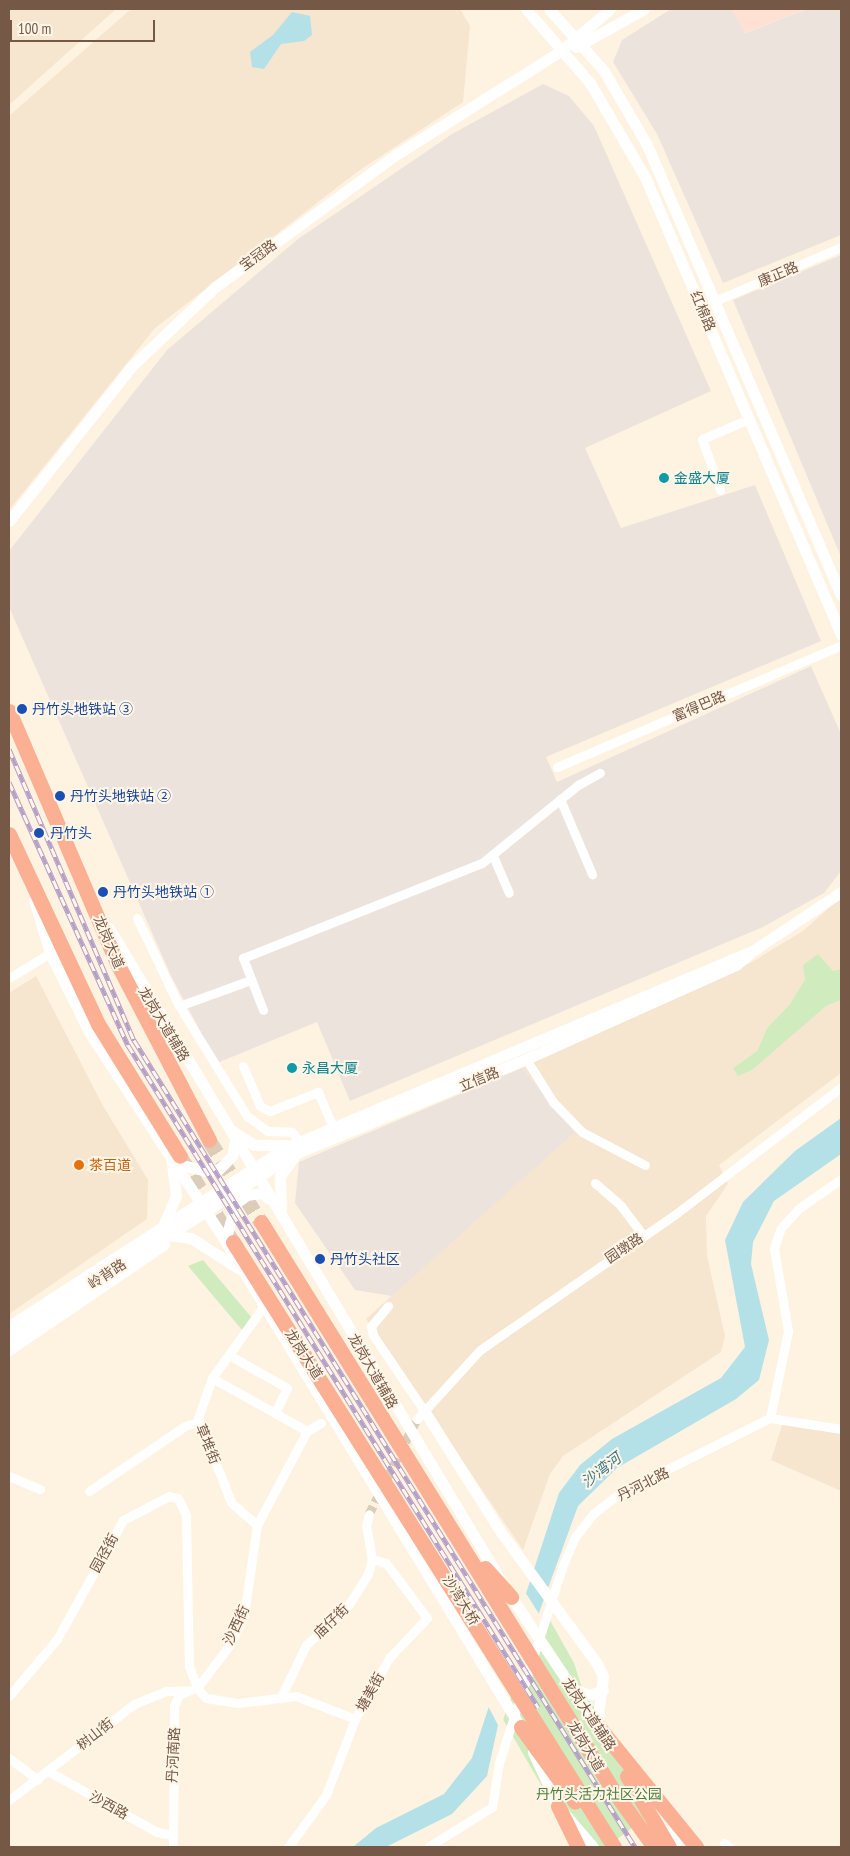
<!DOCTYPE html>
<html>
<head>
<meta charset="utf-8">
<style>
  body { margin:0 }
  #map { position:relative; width:850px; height:1856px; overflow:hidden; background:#fef3e1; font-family:"PT Sans Narrow","Noto Sans SC",sans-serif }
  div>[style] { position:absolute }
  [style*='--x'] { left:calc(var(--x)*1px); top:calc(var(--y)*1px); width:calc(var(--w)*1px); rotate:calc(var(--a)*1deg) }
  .residential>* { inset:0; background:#f6e5cf }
  .commercial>* { inset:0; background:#ffe1d4 }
  .industrial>* { inset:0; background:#ece4dc }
  .green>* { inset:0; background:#d0ecbf }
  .water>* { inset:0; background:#b4e0e8 }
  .pier>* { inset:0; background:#fef3e1 }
  .street-tunnel>* { height:9px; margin-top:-4.5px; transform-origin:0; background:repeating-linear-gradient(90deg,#dcccba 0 9px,transparent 0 13.5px) }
  .highway-tunnel>* { height:15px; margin-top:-7.5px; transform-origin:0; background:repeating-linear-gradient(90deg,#dcccba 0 15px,transparent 0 23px) }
  .street>* { height:9px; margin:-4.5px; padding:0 4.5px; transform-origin:4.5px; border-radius:4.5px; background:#fff }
  .secondary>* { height:11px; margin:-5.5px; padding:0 5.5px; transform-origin:5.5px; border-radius:5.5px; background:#fff }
  .highway>* { height:15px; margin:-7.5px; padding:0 7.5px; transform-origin:7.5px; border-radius:7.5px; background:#fcb093 }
  .rail>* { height:5px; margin-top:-2.5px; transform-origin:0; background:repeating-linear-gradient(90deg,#fff6e8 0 9px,#b59fc7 0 18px); box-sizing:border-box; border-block:1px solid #b59fc7 }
  .dots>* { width:14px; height:14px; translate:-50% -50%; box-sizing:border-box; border:2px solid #fff6e8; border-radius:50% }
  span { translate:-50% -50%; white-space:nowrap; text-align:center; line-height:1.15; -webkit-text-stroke:4px #fff6e8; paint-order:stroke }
  .street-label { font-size:14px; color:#765846 }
  .culture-label { font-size:14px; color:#0d838f }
  .left { translate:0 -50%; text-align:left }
  .transit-label { font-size:14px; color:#164399 }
  .food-label { font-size:14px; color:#c56008 }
  .park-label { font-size:14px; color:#4f7d3d }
  .water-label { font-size:15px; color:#3b7784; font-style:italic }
  .frame { position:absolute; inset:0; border:10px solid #765846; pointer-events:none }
  .scale { position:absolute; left:10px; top:20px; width:145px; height:22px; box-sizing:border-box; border:2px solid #765846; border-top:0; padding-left:6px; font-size:15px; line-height:18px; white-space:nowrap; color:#765846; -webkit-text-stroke:4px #fff6e8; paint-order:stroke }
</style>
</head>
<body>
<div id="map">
  <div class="residential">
    <i style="clip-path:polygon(9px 9px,116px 9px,9px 105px)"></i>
    <i style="clip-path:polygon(131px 9px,460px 9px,470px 26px,463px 102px,357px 172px,155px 328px,9px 510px,9px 116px)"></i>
    <i style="clip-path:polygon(841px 897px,841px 969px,805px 979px,790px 1004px,767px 1028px,757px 1051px,733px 1068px,752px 1070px,786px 1036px,826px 1006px,841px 1000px,841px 1073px,719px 1165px,728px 1184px,706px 1216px,707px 1256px,725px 1336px,721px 1352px,563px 1456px,550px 1474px,523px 1550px,366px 1319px,574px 1132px,522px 1068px,750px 963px,803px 931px)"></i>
    <i style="clip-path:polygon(36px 976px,102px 1104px,148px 1180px,147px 1219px,9px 1314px,9px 993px)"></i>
    <i style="clip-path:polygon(784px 1419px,841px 1429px,841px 1491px,771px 1460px)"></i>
  </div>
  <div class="commercial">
    <i style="clip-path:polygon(732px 9px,807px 9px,744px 33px)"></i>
  </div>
  <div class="industrial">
    <i style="clip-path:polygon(671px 9px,732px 9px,745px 33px,807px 9px,841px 9px,841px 235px,723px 283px,657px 134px,613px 62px,622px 40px)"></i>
    <i style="clip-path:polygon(543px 84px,569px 96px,594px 126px,711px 391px,585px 448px,621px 528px,755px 485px,821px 641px,546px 757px,557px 782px,811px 666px,841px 734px,841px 871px,824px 893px,763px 927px,350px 1101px,317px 1022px,217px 1063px,171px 976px,9px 607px,9px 551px,167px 350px,298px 239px,452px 134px)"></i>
    <i style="clip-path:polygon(841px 255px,841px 557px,733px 300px)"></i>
    <i style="clip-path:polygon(522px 1068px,575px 1132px,392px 1296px,355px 1290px,295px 1203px,299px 1162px)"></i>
  </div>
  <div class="green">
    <i style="clip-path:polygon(818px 954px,833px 971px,841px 969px,841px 1000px,826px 1006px,752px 1070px,738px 1076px,733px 1068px,757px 1051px,767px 1028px,790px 1004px,805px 979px,803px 965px)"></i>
    <i style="clip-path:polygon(203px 1260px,252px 1318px,242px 1330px,188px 1266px)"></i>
    <i style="clip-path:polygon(547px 1615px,574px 1663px,583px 1691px,663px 1804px,607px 1847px,577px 1847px,497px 1709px,525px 1674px)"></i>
  </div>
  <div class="water">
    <i style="clip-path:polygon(292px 12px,310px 16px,312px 35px,304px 41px,281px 44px,264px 69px,252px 67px,250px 52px,273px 35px)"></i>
    <i style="clip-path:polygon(841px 1118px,841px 1154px,774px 1201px,753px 1242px,751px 1264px,769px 1340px,759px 1380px,736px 1399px,617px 1468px,578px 1506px,498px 1725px,487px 1776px,452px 1814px,386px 1847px,353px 1847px,376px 1828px,444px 1794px,472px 1758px,559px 1493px,580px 1465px,612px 1439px,721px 1378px,745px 1347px,725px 1240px,743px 1202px,795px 1151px)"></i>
  </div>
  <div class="pier">
    <i style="clip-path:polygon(524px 1590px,539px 1614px,500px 1729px,486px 1702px)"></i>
  </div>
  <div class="street-tunnel">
    <i style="--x:369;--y:1514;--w:106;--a:-63.2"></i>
  </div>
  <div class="highway-tunnel">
    <i style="--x:209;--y:1140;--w:97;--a:57.6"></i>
    <i style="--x:180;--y:1156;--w:101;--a:58.4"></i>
  </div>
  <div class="street">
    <i style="--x:715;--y:301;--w:137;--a:-23.2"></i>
    <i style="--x:720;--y:490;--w:54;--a:-109.4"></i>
    <i style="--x:702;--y:439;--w:51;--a:-23.1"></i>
    <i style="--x:557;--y:767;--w:309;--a:-23.2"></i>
    <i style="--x:560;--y:799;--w:82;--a:66.9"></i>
    <i style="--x:493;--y:856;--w:40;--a:66.6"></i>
    <i style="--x:137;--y:918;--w:95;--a:64.5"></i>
    <i style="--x:178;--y:1004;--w:132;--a:58.4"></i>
    <i style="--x:247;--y:1116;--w:26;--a:36"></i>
    <i style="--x:268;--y:1131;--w:24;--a:2"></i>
    <i style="--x:292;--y:1132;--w:11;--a:52"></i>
    <i style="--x:9;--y:978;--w:48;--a:-31.4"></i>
    <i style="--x:179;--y:1006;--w:77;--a:-19.9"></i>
    <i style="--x:263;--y:1010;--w:56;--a:-111"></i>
    <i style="--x:243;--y:958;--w:257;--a:-21.7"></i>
    <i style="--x:482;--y:863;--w:124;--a:-39.1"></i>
    <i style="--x:578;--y:785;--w:25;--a:-29"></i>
    <i style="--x:526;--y:1059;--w:51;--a:57.9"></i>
    <i style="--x:553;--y:1102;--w:42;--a:46"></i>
    <i style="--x:582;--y:1132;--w:71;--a:27.6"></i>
    <i style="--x:243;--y:1066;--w:43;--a:67"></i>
    <i style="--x:260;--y:1106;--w:11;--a:27"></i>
    <i style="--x:270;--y:1111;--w:52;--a:-21.6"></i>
    <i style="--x:318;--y:1092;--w:38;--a:67"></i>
    <i style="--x:595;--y:1183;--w:35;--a:41"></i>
    <i style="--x:621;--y:1206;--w:36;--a:53"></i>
    <i style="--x:388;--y:1306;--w:26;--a:130"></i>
    <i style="--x:371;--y:1326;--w:9;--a:77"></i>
    <i style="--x:373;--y:1335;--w:89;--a:56"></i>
    <i style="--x:9;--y:1351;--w:189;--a:-34.2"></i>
    <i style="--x:229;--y:1355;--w:67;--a:29.6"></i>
    <i style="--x:287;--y:1388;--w:28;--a:116"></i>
    <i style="--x:770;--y:1418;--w:72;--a:8.8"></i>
    <i style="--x:417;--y:1419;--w:93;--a:-47.6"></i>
    <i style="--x:480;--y:1350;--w:240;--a:-34.8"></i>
    <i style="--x:677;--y:1213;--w:207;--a:-37.5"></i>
    <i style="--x:307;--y:1431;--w:16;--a:-30"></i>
    <i style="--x:9;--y:1476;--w:34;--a:23"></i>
    <i style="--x:89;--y:1491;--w:116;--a:-34.1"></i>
    <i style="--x:185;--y:1426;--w:15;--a:-16"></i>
    <i style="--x:257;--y:1525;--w:35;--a:-139"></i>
    <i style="--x:231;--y:1502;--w:90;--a:-111.4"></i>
    <i style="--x:198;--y:1418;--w:42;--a:-70.7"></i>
    <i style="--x:212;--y:1378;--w:87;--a:-54.3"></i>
    <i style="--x:197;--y:1688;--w:53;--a:-52.7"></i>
    <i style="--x:229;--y:1646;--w:34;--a:-64"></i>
    <i style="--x:244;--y:1615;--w:91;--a:-81.8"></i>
    <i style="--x:257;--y:1525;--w:106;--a:-62"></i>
    <i style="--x:307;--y:1431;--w:109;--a:-150.8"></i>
    <i style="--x:9;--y:1696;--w:75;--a:-49.9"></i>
    <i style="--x:57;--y:1639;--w:136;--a:-61"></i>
    <i style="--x:123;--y:1520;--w:52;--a:-27.6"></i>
    <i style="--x:169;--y:1496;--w:9;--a:13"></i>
    <i style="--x:178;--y:1498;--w:19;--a:65"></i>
    <i style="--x:186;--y:1515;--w:151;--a:88.9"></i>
    <i style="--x:189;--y:1666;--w:23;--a:70"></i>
    <i style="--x:197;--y:1688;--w:13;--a:48"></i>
    <i style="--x:206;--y:1698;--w:32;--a:9"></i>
    <i style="--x:238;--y:1703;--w:58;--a:-6.9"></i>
    <i style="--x:296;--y:1696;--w:63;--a:21.3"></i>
    <i style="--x:281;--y:1697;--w:58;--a:-64.3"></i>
    <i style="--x:306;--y:1645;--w:54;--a:-42"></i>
    <i style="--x:346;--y:1609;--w:41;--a:-57.8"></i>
    <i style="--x:368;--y:1574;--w:16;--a:-75"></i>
    <i style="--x:372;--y:1559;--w:34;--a:-100"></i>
    <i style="--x:366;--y:1526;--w:12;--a:-76"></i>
    <i style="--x:9;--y:1758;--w:36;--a:37"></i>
    <i style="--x:48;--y:1771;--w:125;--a:29.2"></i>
    <i style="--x:157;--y:1832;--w:15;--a:11"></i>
    <i style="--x:9;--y:1800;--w:158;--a:-37.5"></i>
    <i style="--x:134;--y:1704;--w:35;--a:-22"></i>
    <i style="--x:167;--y:1691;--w:24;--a:-2"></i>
    <i style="--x:724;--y:1843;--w:6;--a:39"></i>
    <i style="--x:173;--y:1847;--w:141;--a:-89.6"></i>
    <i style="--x:174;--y:1706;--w:12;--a:-66"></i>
    <i style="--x:179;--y:1695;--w:10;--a:-24"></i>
    <i style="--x:288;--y:1847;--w:64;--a:-53.8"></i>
    <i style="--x:326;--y:1795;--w:81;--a:-69.1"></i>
    <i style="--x:355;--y:1719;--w:70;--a:-60.9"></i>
    <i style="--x:389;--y:1658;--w:55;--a:-46.5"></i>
    <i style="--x:427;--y:1618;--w:69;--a:-126.7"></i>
    <i style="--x:386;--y:1563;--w:15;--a:-164"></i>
    <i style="--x:428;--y:1847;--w:75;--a:-32"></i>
    <i style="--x:492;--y:1807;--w:45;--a:-81"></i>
    <i style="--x:499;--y:1763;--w:208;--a:-72.1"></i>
    <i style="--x:563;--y:1565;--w:30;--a:-67"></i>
    <i style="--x:575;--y:1537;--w:29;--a:-52"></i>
    <i style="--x:593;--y:1514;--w:34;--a:-38"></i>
    <i style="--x:620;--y:1493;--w:168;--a:-26.6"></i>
    <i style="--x:770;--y:1418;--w:89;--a:-78.3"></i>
    <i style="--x:788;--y:1331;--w:84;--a:-99.6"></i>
    <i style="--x:774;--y:1248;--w:21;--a:-71"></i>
    <i style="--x:781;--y:1228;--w:25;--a:-48"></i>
    <i style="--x:798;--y:1209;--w:52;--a:-34.9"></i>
  </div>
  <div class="secondary">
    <i style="--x:526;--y:9;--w:98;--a:49.1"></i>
    <i style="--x:590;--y:83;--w:109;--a:59.7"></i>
    <i style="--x:645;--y:177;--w:498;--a:66.8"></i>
    <i style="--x:549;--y:9;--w:83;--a:48.4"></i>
    <i style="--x:604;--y:71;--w:86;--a:59.8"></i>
    <i style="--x:647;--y:145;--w:490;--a:66.7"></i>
    <i style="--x:576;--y:47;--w:78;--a:-29.2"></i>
    <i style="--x:9;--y:521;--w:198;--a:-51.6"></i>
    <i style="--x:132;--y:366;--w:115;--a:-43.6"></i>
    <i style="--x:215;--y:287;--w:225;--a:-36.2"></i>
    <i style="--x:397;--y:154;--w:195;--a:-32.2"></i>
    <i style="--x:562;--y:50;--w:63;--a:-40.5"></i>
    <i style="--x:34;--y:900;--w:55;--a:73.2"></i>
    <i style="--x:50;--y:953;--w:88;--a:63.7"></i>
    <i style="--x:89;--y:1032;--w:249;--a:56.9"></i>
    <i style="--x:225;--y:1241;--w:576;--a:58.71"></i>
    <i style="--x:109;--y:928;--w:754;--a:59.01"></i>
    <i style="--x:232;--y:1131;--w:26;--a:32"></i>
    <i style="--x:254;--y:1145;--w:32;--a:0"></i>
    <i style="--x:174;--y:1163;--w:34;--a:14"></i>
    <i style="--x:207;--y:1171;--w:12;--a:-9"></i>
    <i style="--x:219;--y:1169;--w:18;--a:-45"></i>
    <i style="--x:232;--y:1156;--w:15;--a:-79"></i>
    <i style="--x:281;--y:1209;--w:33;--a:-92"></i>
    <i style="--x:280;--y:1176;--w:24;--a:-54"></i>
    <i style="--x:164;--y:1224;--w:30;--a:-67"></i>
    <i style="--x:176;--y:1196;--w:33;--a:-97"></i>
    <i style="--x:167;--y:1235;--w:24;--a:7"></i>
    <i style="--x:191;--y:1238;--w:56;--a:32.6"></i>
    <i style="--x:225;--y:1241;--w:40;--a:-74"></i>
    <i style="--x:236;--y:1203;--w:14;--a:-36"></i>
    <i style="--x:247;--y:1195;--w:15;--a:-8"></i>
    <i style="--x:262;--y:1193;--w:9;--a:41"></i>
    <i style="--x:9;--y:1326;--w:331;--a:-32.8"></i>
    <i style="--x:287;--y:1147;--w:507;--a:-22.87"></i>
    <i style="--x:754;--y:950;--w:105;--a:-33.7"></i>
    <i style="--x:9;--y:1339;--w:338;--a:-33"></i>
    <i style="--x:292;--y:1155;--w:253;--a:-22.3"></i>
    <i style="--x:526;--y:1059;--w:230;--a:-24.1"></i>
    <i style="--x:736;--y:965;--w:17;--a:-40"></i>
    <i style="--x:423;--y:1409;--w:144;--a:57.7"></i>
    <i style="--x:500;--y:1531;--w:162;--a:53.8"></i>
    <i style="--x:596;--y:1662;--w:16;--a:63"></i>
    <i style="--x:603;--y:1676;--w:49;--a:97"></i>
    <i style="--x:508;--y:1592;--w:166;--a:56.3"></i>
    <i style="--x:573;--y:1689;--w:18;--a:19"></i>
    <i style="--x:590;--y:1695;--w:14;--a:-21"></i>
    <i style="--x:533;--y:1752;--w:60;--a:65.2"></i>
    <i style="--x:558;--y:1806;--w:54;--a:49.5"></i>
    <i style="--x:667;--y:1831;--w:21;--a:51"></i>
  </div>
  <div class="highway">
    <i style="--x:9;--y:711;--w:276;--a:66.8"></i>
    <i style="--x:118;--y:965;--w:197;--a:62.5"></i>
    <i style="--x:9;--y:834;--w:210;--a:64.9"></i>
    <i style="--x:98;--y:1024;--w:155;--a:58.2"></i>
    <i style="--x:261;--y:1222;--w:668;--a:58.21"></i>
    <i style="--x:613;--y:1790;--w:70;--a:54.3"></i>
    <i style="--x:233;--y:1242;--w:715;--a:57.8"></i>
    <i style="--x:485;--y:1568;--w:39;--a:48"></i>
    <i style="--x:597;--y:1725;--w:157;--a:50.9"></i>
    <i style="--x:521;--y:1727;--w:92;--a:54.2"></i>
    <i style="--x:627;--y:1776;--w:82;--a:59.4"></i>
    <i style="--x:558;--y:1806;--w:46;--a:64"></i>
  </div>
  <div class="rail">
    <i style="--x:9;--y:749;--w:317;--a:66.8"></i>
    <i style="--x:134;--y:1040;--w:950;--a:58.17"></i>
    <i style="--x:9;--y:782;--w:289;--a:65.7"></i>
    <i style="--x:128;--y:1045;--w:779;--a:58.23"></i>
  </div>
  <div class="dots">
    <i style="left:664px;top:478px;background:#0f9aa8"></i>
    <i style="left:22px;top:709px;background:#1a4fb4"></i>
    <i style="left:60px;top:796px;background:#1a4fb4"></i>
    <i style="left:39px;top:833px;background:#1a4fb4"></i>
    <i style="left:103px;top:892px;background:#1a4fb4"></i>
    <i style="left:292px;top:1068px;background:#0f9aa8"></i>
    <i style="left:79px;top:1165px;background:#e8710a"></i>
    <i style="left:320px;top:1259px;background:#1a4fb4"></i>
  </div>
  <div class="street-label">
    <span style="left:258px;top:255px;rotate:-36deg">宝冠路</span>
    <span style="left:778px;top:274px;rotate:-23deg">康正路</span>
    <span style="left:703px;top:311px;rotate:67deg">红棉路</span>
    <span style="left:699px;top:706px;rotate:-23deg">富得巴路</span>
    <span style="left:109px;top:942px;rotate:67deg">龙岗大道</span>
    <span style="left:164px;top:1024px;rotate:59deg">龙岗大道辅路</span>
    <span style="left:479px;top:1079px;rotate:-22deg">立信路</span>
    <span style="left:624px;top:1248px;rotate:-34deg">园墩路</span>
    <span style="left:107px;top:1274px;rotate:-33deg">岭背路</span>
    <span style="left:304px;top:1354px;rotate:57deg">龙岗大道</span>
    <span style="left:373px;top:1371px;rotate:60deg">龙岗大道辅路</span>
    <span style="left:208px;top:1444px;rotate:68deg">草堆街</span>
    <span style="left:643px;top:1484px;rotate:-27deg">丹河北路</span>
    <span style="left:104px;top:1553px;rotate:-61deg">园径街</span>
    <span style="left:461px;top:1600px;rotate:58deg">沙湾大桥</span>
    <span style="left:331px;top:1621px;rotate:-44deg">庙仔街</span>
    <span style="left:236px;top:1625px;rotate:-65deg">沙西街</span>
    <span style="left:370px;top:1692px;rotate:-61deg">塘美街</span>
    <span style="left:589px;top:1714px;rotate:56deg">龙岗大道辅路</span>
    <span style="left:95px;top:1734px;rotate:-38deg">树山街</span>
    <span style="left:586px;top:1746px;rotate:59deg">龙岗大道</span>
    <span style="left:173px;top:1755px;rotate:-87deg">丹河南路</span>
    <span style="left:109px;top:1805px;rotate:29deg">沙西路</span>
  </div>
  <div class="culture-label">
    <span class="left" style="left:674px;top:478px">金盛大厦</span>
    <span class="left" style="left:302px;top:1068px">永昌大厦</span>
  </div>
  <div class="transit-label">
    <span class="left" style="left:32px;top:709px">丹竹头地铁站 ③</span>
    <span class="left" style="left:70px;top:796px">丹竹头地铁站 ②</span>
    <span class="left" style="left:50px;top:833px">丹竹头</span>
    <span class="left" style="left:113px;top:892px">丹竹头地铁站 ①</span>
    <span class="left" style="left:330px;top:1259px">丹竹头社区</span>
  </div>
  <div class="food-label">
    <span class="left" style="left:89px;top:1165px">茶百道</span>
  </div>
  <div class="park-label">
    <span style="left:599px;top:1794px">丹竹头活力社区公园</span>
  </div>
  <div class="water-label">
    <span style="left:601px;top:1470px;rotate:-38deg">沙湾河</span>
  </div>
  <div class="frame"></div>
  <div class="scale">100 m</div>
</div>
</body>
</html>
